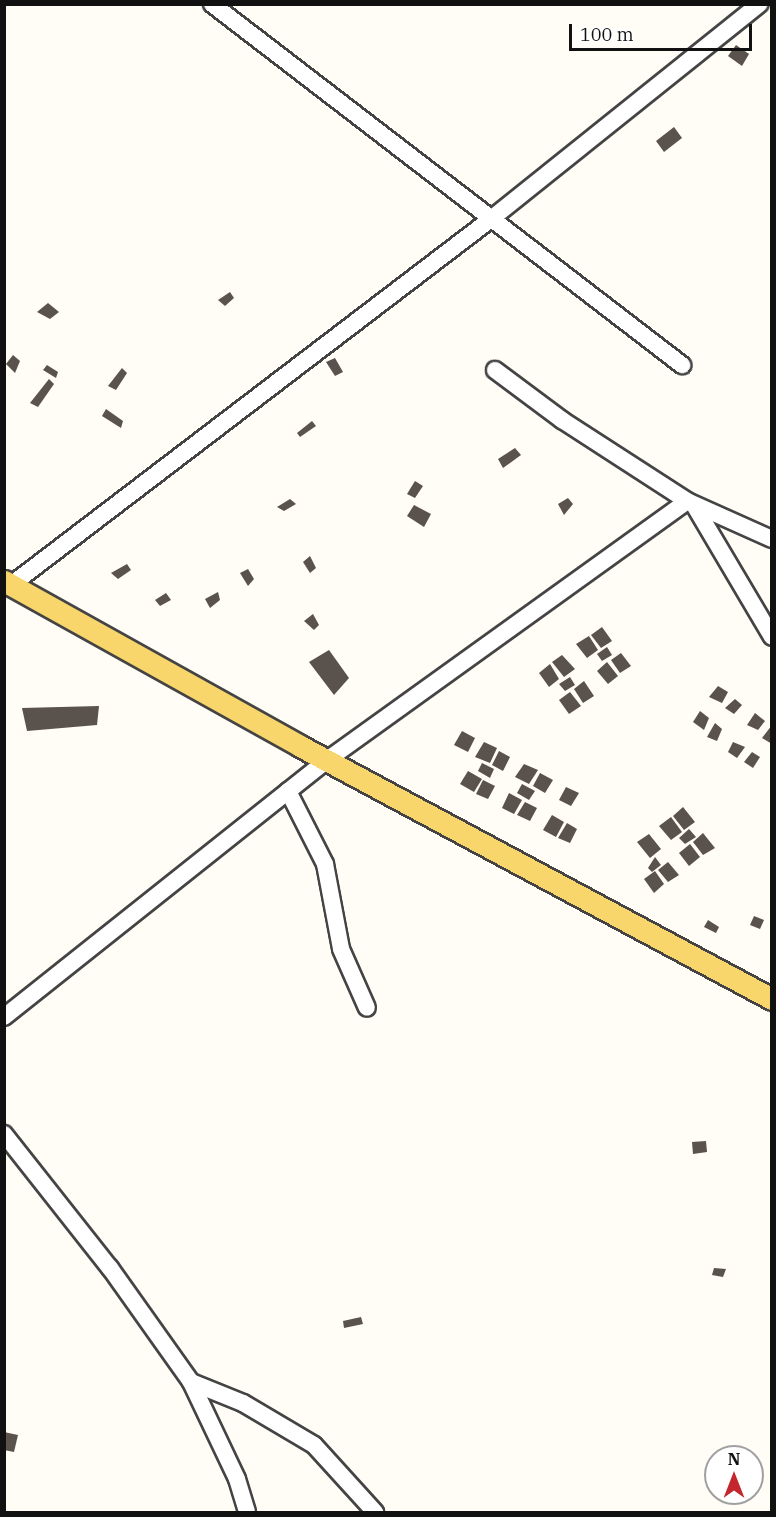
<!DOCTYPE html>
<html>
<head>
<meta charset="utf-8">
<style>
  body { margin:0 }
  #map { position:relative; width:776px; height:1517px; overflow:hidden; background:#fffdf5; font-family:"IBM Plex Serif",serif }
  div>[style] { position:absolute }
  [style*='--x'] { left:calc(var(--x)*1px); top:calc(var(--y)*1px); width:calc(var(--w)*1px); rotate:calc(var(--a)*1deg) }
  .building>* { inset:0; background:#5a524d }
  .roads { filter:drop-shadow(2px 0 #444) drop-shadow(-2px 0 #444) drop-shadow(0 2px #444) drop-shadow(0 -2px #444) }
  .minor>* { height:16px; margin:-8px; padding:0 8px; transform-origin:8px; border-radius:8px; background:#fff }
  .major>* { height:21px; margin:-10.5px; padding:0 10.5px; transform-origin:10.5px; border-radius:10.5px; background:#f9d66b }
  span { translate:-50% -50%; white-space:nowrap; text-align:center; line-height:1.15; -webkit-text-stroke:6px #fff; paint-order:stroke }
  .frame { position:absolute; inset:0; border:6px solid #111; pointer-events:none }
  .north { position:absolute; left:704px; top:1445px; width:60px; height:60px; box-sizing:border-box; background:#fff; border:2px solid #a0a0a0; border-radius:50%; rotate:0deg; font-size:16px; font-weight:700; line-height:24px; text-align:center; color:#111 }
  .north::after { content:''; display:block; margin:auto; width:21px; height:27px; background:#c4262e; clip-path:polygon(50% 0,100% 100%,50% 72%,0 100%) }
  .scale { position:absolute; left:569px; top:24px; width:183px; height:27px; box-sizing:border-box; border:3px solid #111; border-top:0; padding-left:8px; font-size:18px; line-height:21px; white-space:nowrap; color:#111; -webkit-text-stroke:4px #fff; paint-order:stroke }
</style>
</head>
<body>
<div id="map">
  <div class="building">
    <i style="clip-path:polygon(736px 45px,749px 54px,742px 66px,728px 56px)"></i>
    <i style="clip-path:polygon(674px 127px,682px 138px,664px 152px,656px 141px)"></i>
    <i style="clip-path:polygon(230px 292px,234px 298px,225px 306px,218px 300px)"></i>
    <i style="clip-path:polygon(48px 303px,59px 312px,50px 319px,37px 312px)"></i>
    <i style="clip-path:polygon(13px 355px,20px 361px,15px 373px,6px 364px)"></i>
    <i style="clip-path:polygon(335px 358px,343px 372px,335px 376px,326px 362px)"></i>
    <i style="clip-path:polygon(47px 365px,58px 372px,56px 378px,43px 370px)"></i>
    <i style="clip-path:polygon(122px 368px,127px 373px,116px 390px,108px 386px)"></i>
    <i style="clip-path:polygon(49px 379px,54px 384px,38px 407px,30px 403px)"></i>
    <i style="clip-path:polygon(106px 409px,123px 421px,121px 428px,102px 416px)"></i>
    <i style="clip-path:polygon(312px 421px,316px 426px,300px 437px,297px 433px)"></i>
    <i style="clip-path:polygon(515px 448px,521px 455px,503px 468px,498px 459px)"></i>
    <i style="clip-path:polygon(415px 481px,423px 486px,415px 498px,407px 494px)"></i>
    <i style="clip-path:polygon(568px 498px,573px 504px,564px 515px,558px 504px)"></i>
    <i style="clip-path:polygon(290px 499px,296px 504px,284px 511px,277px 507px)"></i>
    <i style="clip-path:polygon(414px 505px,431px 514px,424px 527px,407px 516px)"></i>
    <i style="clip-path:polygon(310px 556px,316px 568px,310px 573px,303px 562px)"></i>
    <i style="clip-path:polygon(127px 564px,131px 570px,118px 579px,111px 573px)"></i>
    <i style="clip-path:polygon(248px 569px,254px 579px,248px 586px,240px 573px)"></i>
    <i style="clip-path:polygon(218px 592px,220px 600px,210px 608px,205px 599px)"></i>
    <i style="clip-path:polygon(166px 593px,171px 600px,160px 606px,155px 600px)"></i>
    <i style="clip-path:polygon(313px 614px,319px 625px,314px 630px,304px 621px)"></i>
    <i style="clip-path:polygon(602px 627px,612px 641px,601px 648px,591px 635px)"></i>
    <i style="clip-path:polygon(589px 636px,598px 650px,587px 658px,576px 644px)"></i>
    <i style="clip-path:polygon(607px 647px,612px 655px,602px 661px,597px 654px)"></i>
    <i style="clip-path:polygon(329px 650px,349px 678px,334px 695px,309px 662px)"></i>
    <i style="clip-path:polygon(621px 653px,631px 666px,620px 673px,611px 660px)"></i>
    <i style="clip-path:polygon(562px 655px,575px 669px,564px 677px,552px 662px)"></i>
    <i style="clip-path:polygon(607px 662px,618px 676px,608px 684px,597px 671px)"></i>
    <i style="clip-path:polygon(550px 664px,559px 679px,549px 687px,539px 673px)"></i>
    <i style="clip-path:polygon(570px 677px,575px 685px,565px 691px,559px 684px)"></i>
    <i style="clip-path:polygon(584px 681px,594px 696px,583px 703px,574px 689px)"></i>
    <i style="clip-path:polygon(718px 686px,728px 692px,722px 703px,709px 697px)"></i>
    <i style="clip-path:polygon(570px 692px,581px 706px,569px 714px,559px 700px)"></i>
    <i style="clip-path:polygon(735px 699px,742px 705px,734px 714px,725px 708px)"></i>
    <i style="clip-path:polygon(99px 706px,97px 725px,27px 731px,22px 708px)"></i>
    <i style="clip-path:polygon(700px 711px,709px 718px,704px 730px,693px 722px)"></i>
    <i style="clip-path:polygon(755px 713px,765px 721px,758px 730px,747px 725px)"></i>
    <i style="clip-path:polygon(715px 723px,722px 729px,717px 741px,707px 737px)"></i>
    <i style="clip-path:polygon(772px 725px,772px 744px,762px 738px)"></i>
    <i style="clip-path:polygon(462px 731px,475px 738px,468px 752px,454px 745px)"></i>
    <i style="clip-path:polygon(484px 742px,497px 748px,490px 763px,475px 757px)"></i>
    <i style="clip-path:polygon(733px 742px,745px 747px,737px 758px,728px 752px)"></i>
    <i style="clip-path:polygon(499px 751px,510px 757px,503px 771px,492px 765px)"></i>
    <i style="clip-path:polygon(752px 752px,760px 757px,753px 768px,744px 762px)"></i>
    <i style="clip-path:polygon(482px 763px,494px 769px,490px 778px,478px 771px)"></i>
    <i style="clip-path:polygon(524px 764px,538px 770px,529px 784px,515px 777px)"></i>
    <i style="clip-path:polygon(468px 771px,482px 779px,474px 792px,460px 784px)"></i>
    <i style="clip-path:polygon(540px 773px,553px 780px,545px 793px,533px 786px)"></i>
    <i style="clip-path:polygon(483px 780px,495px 786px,488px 799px,476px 794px)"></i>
    <i style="clip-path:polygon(522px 784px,535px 791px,529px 800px,517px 793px)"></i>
    <i style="clip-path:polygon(566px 787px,579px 793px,571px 806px,559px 800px)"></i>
    <i style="clip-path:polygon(509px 793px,522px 800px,514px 814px,502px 808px)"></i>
    <i style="clip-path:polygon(525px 802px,537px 808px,530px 821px,517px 815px)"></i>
    <i style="clip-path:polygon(683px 807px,695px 822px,684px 830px,673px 816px)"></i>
    <i style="clip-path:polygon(552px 815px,564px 822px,556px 837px,543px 830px)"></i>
    <i style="clip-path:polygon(671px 817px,682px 832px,671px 840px,659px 826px)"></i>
    <i style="clip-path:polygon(567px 823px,577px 829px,570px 843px,558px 838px)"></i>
    <i style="clip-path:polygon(689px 829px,696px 837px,685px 844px,679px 838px)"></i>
    <i style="clip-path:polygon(703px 833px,715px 848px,703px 855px,693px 842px)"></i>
    <i style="clip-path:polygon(649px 834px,661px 849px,650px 858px,637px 842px)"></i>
    <i style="clip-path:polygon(690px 844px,700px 857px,689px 866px,679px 853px)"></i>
    <i style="clip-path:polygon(655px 857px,661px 865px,652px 872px,648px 868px)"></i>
    <i style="clip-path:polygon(668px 862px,679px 875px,668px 882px,658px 870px)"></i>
    <i style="clip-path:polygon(655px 871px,664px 884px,654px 893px,644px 879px)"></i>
    <i style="clip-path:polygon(754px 916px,764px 920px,760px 929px,750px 925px)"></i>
    <i style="clip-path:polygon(708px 920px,719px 927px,716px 933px,704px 927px)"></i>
    <i style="clip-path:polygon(706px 1141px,707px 1152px,693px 1154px,692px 1142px)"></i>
    <i style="clip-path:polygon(714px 1268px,726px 1269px,723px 1277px,712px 1275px)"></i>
    <i style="clip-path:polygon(361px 1317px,363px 1324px,344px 1328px,343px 1321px)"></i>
    <i style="clip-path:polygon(4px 1432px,18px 1435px,14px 1452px,4px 1450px)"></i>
  </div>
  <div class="roads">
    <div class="minor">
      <i style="--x:212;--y:4;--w:593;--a:37.53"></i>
      <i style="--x:495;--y:370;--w:84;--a:36.7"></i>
      <i style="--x:562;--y:420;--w:149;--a:32.9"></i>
      <i style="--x:687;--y:501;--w:93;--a:24.1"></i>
      <i style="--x:694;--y:505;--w:153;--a:59.4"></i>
      <i style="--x:11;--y:585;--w:604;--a:-37.33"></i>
      <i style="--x:491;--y:219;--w:344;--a:-38.7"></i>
      <i style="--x:288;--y:791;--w:82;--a:63.1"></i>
      <i style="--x:325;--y:864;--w:86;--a:79.3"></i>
      <i style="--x:341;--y:949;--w:64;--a:66.2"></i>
      <i style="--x:4;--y:1017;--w:413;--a:-38.5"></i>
      <i style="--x:327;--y:760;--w:443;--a:-35.7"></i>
      <i style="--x:4;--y:1134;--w:171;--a:51.7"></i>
      <i style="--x:110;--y:1268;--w:140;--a:54.6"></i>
      <i style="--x:191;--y:1382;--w:107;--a:64.6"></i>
      <i style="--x:237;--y:1479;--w:34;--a:73"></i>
      <i style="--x:191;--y:1382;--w:56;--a:22"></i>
      <i style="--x:243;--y:1403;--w:82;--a:30.6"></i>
      <i style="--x:314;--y:1445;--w:91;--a:47.7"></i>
    </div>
    <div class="major">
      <i style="--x:4;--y:581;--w:339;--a:29.1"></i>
      <i style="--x:300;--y:746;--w:536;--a:28.19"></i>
    </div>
  </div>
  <div class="frame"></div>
  <div class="north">N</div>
  <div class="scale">100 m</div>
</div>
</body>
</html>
